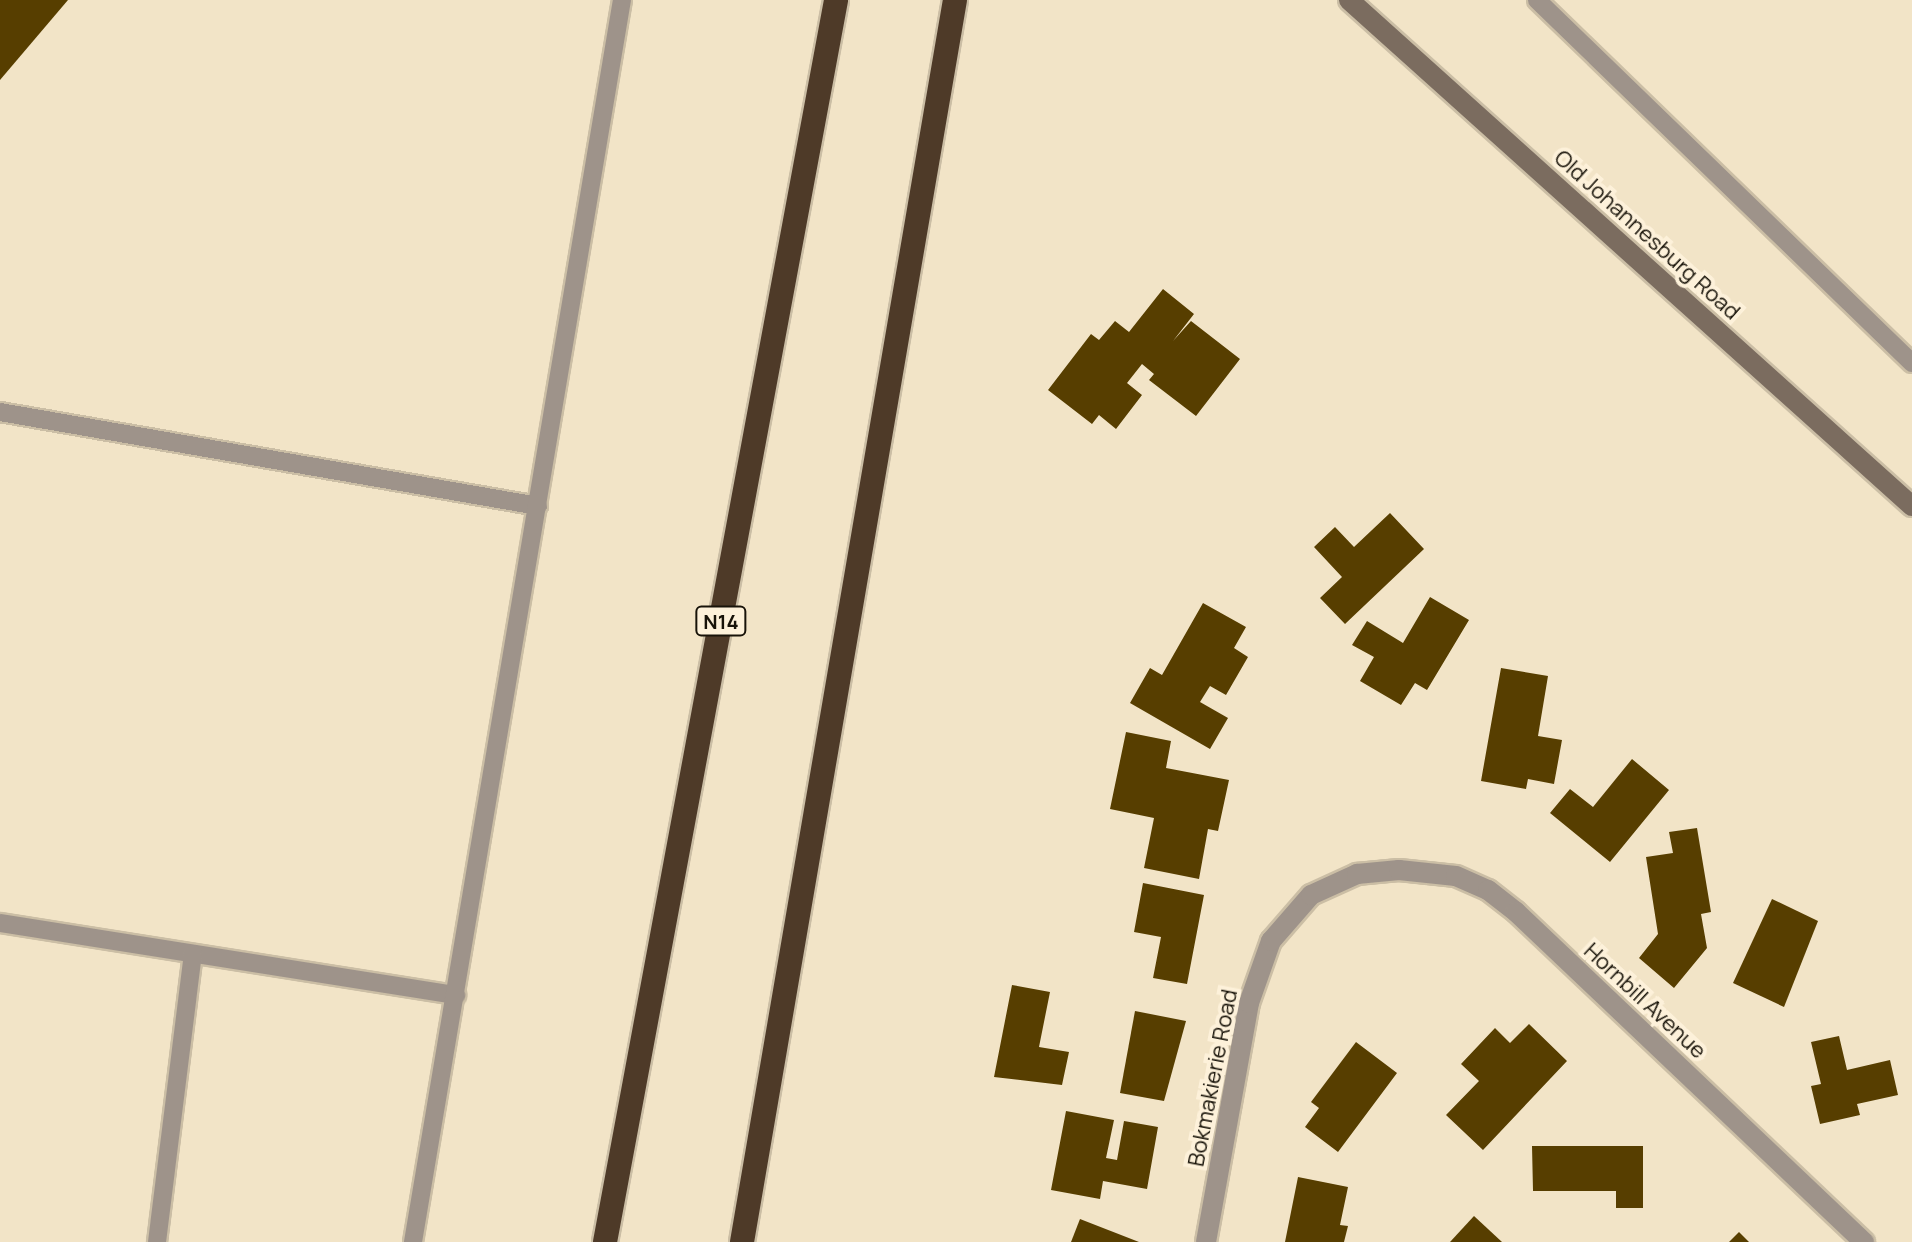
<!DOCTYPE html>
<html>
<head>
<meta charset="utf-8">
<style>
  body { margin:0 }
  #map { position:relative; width:1912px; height:1242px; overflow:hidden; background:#f2e4c7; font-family:Manrope,sans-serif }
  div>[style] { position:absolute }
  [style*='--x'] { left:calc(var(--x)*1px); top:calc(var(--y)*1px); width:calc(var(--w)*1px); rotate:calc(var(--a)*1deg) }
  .building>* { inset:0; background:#573e00 }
  .roads { filter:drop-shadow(2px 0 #cbbea5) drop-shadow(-2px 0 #cbbea5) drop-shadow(0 2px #cbbea5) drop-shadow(0 -2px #cbbea5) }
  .lane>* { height:18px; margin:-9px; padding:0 9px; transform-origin:9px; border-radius:9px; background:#9e938a }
  .street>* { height:20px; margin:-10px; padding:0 10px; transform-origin:10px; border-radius:10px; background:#9e938a }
  .secondary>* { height:20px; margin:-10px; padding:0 10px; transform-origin:10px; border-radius:10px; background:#7b6c5f }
  .highway>* { height:24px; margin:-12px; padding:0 12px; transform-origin:12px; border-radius:12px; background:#4e3a28 }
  span { translate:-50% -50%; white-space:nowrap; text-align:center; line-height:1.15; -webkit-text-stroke:8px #fdf1da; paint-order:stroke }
  .shield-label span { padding:2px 6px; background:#fdf1da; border:2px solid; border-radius:6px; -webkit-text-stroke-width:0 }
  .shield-label { font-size:20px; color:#181309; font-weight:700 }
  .street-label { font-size:22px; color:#181309 }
</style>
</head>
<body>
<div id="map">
  <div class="building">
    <i style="clip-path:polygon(0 0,68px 0,0 80px)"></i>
    <i style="clip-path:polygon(1163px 289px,1194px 314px,1173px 341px,1191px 321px,1240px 359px,1196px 416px,1149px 380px,1154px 374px,1142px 364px,1127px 383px,1142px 395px,1116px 429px,1099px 415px,1092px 424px,1048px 390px,1091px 334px,1099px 340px,1115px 321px,1129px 332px)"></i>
    <i style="clip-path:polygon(1390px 513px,1424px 549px,1345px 624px,1320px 598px,1342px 577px,1314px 547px,1335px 527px,1354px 547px)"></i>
    <i style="clip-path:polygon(1430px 597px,1469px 620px,1427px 690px,1415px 683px,1401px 705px,1360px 681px,1374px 657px,1352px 645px,1367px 621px,1403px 643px)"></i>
    <i style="clip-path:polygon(1203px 603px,1246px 627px,1234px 648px,1248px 657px,1226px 695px,1210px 686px,1200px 702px,1228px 718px,1210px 749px,1130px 703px,1150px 668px,1162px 675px)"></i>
    <i style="clip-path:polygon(1501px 668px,1548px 676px,1538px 736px,1562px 740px,1554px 784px,1528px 779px,1526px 789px,1481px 781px)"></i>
    <i style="clip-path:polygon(1126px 732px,1171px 741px,1166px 768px,1229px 780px,1218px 831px,1208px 829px,1199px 879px,1144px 868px,1154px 818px,1110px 809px)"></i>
    <i style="clip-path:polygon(1632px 759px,1669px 790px,1610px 862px,1550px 813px,1570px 789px,1593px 807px)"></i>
    <i style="clip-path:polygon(1697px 828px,1711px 912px,1701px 914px,1707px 948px,1674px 988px,1639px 958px,1658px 934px,1646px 857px,1673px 853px,1669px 832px)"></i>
    <i style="clip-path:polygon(1143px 883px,1204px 895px,1187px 984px,1153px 978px,1161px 937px,1134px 932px)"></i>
    <i style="clip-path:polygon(1772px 899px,1818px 921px,1784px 1007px,1733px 983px)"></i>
    <i style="clip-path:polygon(1012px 985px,1050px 992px,1039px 1047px,1069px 1052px,1062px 1085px,994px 1077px)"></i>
    <i style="clip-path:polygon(1135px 1011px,1186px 1021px,1164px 1101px,1120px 1093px)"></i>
    <i style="clip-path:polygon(1529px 1024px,1567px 1061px,1483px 1150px,1446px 1115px,1479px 1081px,1461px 1064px,1495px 1028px,1510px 1043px)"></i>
    <i style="clip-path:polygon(1839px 1036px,1847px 1070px,1890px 1060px,1898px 1095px,1857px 1104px,1860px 1115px,1820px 1124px,1811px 1086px,1821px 1084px,1811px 1042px)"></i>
    <i style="clip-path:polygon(1356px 1042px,1397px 1073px,1338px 1152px,1305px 1127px,1319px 1108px,1311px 1102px)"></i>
    <i style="clip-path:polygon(1066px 1111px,1114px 1120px,1106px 1158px,1117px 1160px,1124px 1121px,1158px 1127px,1147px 1189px,1103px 1181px,1100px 1199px,1051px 1190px)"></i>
    <i style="clip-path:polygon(1532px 1146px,1643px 1146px,1643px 1208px,1616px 1208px,1616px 1191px,1533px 1191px)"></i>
    <i style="clip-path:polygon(1298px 1177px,1348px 1187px,1340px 1225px,1348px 1226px,1344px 1242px,1285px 1242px)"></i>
    <i style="clip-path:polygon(1474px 1216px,1502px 1242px,1450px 1242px)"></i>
    <i style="clip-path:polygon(1080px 1219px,1139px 1242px,1071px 1242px)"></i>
    <i style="clip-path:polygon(1739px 1232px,1749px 1242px,1729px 1242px)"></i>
  </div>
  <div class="roads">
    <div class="lane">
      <i style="--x:1537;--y:0;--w:522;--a:44.07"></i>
      <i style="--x:0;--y:412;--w:546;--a:9.91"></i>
      <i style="--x:0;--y:923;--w:462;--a:9"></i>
      <i style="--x:157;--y:1242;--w:290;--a:-82.9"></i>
      <i style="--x:413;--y:1242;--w:1259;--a:-80.45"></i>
    </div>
    <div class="street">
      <i style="--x:1206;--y:1242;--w:243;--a:-79.8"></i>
      <i style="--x:1249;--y:1003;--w:66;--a:-70.5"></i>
      <i style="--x:1271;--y:941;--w:61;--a:-49"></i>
      <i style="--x:1311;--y:895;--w:51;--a:-24.5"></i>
      <i style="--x:1357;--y:874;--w:42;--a:-5.4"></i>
      <i style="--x:1399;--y:870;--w:57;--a:6"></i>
      <i style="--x:1456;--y:876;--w:35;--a:24"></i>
      <i style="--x:1488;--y:890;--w:36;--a:38"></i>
      <i style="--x:1516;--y:912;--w:480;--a:43.5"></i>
    </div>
    <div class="secondary">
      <i style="--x:1349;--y:0;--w:757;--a:41.95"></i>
    </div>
    <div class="highway">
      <i style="--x:605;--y:1242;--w:1263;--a:-79.46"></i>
      <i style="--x:742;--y:1242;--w:1260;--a:-80.27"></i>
    </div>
  </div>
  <div class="shield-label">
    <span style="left:721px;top:621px">N14</span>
  </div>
  <div class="street-label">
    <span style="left:1647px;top:235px;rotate:42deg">Old Johannesburg Road</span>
    <span style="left:1645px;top:1001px;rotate:43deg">Hornbill Avenue</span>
    <span style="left:1213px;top:1078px;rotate:-79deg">Bokmakierie Road</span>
  </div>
</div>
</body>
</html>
